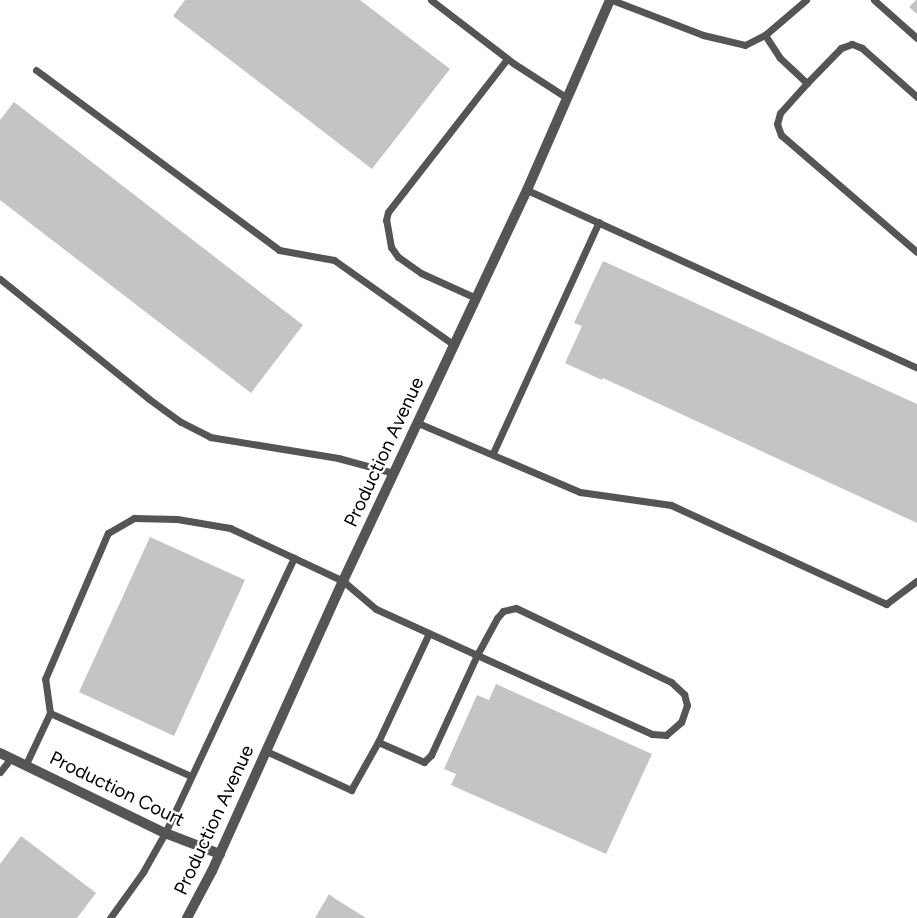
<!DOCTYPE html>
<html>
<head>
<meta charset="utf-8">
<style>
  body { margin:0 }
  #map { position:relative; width:917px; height:918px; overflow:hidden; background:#fff; font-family:Figtree,sans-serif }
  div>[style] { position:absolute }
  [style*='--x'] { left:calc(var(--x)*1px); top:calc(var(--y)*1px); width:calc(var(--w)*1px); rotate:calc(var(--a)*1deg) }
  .building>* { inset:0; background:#c4c4c4 }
  .lane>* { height:7px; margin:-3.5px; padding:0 3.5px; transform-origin:3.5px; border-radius:3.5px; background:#555 }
  .street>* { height:10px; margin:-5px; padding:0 5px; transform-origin:5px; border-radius:5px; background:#555 }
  span { translate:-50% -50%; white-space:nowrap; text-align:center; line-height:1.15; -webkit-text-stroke:4.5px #fff; paint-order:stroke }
  .street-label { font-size:19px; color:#000 }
</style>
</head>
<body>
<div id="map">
  <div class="building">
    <i style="clip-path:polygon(185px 0,360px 0,450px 69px,372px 169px,173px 16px)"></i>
    <i style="clip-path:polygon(916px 0,917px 0,917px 14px,909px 7px)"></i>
    <i style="clip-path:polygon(14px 102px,303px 325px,251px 393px,0 200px,0 120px)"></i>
    <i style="clip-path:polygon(603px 261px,917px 404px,917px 523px,603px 378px,602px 380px,565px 363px,582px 326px,574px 323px)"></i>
    <i style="clip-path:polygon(150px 537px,245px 580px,174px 736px,79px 692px)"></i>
    <i style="clip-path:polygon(496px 684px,652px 754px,606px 854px,451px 785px,456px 774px,444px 769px,477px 695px,489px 700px)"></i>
    <i style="clip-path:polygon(21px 836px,96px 893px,77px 918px,0 918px,0 864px)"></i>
    <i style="clip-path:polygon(329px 894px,334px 898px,366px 918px,315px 918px)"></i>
  </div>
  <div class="lane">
    <i style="--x:431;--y:0;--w:103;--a:37.5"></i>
    <i style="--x:513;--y:63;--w:64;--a:32.9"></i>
    <i style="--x:612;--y:0;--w:97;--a:21"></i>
    <i style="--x:703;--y:35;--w:43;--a:13.4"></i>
    <i style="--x:745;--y:45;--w:22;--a:-27"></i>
    <i style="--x:765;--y:35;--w:54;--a:-40.5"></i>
    <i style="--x:874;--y:0;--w:57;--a:41.5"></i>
    <i style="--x:765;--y:35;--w:27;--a:57"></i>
    <i style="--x:780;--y:58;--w:37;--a:43"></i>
    <i style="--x:36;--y:70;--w:302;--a:36.5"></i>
    <i style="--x:279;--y:250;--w:56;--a:10.3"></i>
    <i style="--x:334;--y:260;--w:147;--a:35.3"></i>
    <i style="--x:917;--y:97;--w:74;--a:-138.3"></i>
    <i style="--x:862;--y:48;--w:11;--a:-158"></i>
    <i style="--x:852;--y:44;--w:12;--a:160"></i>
    <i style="--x:841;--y:48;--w:49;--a:134.2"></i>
    <i style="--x:807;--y:83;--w:40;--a:132"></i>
    <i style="--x:780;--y:113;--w:11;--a:105"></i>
    <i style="--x:777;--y:124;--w:12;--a:70"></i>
    <i style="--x:781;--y:135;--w:179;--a:40.7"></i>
    <i style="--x:527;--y:190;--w:429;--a:24.5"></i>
    <i style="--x:0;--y:279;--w:191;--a:38.8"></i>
    <i style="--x:149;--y:399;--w:39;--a:36"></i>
    <i style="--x:181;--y:422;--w:33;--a:27"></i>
    <i style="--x:210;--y:437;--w:130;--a:9.3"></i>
    <i style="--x:338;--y:458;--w:58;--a:15"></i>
    <i style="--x:476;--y:298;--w:60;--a:-155.6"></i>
    <i style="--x:421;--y:273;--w:28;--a:-145"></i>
    <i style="--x:398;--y:257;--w:12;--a:-125"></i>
    <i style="--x:391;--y:247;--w:27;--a:-100"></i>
    <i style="--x:386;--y:220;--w:8;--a:-76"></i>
    <i style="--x:388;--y:212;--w:194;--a:-52.1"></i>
    <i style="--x:418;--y:423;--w:176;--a:23.1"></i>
    <i style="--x:580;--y:492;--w:92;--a:8.1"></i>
    <i style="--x:671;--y:505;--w:237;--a:24.7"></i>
    <i style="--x:886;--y:604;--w:39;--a:-37"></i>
    <i style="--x:493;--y:453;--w:254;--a:-65.4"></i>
    <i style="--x:516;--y:608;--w:172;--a:25.5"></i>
    <i style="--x:671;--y:682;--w:18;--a:43"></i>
    <i style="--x:684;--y:694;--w:11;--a:75"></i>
    <i style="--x:687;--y:705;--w:18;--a:109"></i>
    <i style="--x:681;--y:722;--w:20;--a:139"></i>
    <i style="--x:666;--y:735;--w:14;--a:-176"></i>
    <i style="--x:652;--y:734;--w:192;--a:-155.7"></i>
    <i style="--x:477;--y:655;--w:42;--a:-61.6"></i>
    <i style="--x:497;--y:618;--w:9;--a:-49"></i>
    <i style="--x:503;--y:611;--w:13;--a:-13"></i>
    <i style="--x:50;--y:713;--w:154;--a:24.1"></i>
    <i style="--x:266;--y:751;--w:94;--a:24.6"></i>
    <i style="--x:351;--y:790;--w:55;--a:-60.6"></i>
    <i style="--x:26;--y:764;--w:56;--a:-64.8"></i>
    <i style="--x:50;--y:713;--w:34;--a:-98"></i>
    <i style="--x:45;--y:679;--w:159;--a:-66.7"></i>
    <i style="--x:108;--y:533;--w:30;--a:-30"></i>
    <i style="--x:134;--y:518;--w:43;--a:1.3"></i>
    <i style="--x:177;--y:519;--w:54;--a:9.6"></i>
    <i style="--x:230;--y:528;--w:125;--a:25.1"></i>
    <i style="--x:343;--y:581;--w:43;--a:40.3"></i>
    <i style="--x:376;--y:609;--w:111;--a:24.5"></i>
    <i style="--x:477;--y:655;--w:110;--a:114.7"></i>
    <i style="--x:431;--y:755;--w:10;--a:135"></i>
    <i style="--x:424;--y:762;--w:50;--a:-156.5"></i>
    <i style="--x:378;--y:742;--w:120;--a:-64.9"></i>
    <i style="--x:0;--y:772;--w:18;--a:-52"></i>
    <i style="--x:110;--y:918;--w:57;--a:-54.3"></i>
    <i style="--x:143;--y:872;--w:45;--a:-60.6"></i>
    <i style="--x:165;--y:833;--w:304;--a:-64.9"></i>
  </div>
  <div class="street">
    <i style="--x:0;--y:753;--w:183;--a:25.9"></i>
    <i style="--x:165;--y:833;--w:59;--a:20.9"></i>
    <i style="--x:187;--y:918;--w:53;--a:-62"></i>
    <i style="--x:212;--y:871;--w:318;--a:-65.7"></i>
    <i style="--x:343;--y:581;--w:432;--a:-64.8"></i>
    <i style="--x:527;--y:190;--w:207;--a:-66.4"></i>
  </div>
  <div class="street-label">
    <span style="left:384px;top:452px;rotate:-65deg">Production Avenue</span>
    <span style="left:117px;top:789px;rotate:26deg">Production Court</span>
    <span style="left:214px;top:820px;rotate:-65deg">Production Avenue</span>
  </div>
</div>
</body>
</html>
